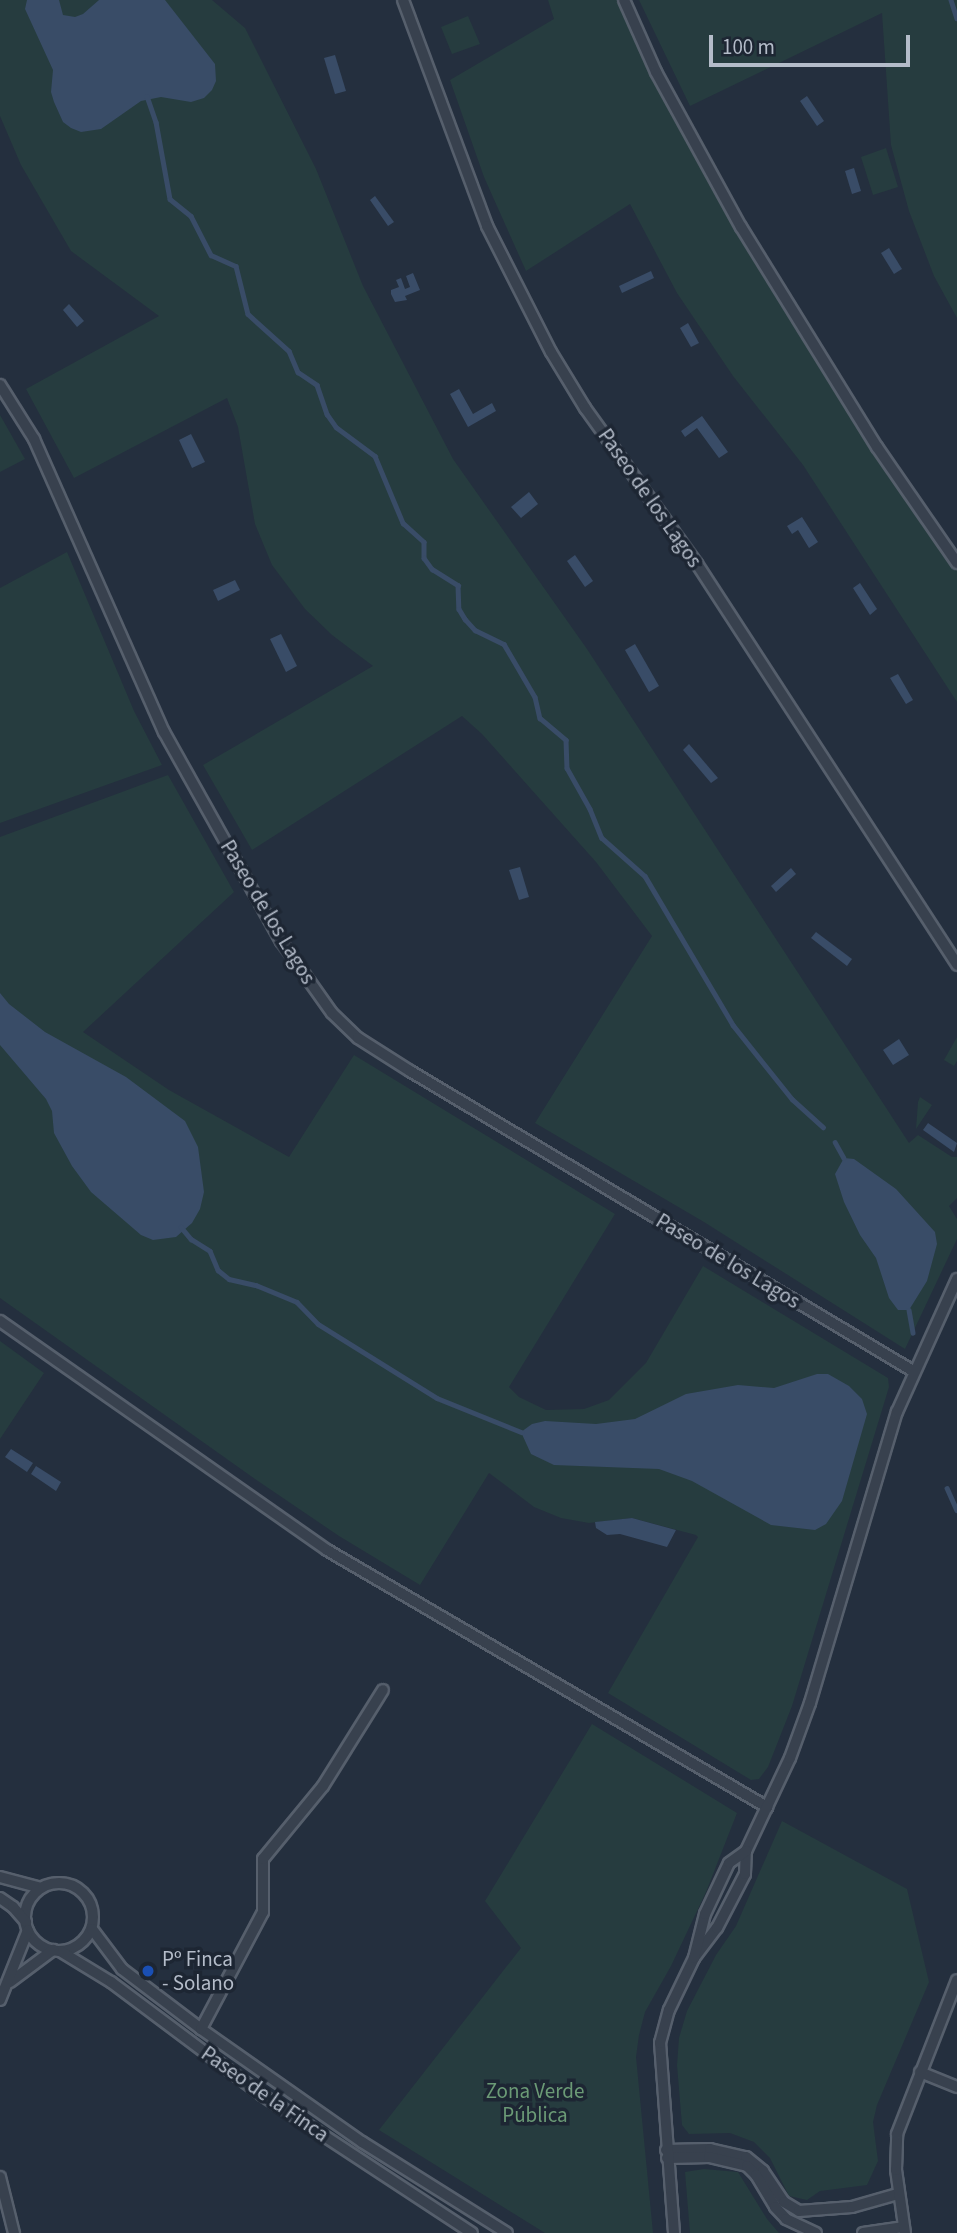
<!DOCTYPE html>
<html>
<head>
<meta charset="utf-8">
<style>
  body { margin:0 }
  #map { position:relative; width:957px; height:2233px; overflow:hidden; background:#242f3e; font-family:"Source Sans 3",sans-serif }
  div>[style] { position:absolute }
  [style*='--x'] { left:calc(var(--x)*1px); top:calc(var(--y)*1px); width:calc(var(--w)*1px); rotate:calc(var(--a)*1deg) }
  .green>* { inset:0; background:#263c3f }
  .water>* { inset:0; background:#394c67 }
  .stream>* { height:4.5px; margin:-2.25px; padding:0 2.25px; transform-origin:2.25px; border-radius:2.25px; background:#394c67 }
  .roads { filter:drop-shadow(2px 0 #565f6c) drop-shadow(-2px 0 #565f6c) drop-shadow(0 2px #565f6c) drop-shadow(0 -2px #565f6c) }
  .street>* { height:10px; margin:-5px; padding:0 5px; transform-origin:5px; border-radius:5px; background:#38414e }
  .street>.ring { margin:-5px; padding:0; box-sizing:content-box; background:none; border:10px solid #38414e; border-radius:50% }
  .dots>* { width:19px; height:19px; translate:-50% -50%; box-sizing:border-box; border:4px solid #1d2633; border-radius:50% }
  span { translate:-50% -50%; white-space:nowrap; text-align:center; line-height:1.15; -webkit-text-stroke:7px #1d2633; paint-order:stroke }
  .street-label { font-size:21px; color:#b4bcc9 }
  .poi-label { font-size:21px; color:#b4bcc9 }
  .left { translate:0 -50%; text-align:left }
  .park-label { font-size:21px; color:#6b9a76 }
  .scale { position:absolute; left:709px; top:35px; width:201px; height:32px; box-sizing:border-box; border:4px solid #b4bcc9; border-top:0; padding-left:9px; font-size:21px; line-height:24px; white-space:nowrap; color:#b4bcc9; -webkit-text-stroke:5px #1d2633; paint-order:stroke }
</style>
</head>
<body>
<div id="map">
  <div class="green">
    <i style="clip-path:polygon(0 0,212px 0,245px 28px,316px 169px,363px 286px,453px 459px,587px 649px,909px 1143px,918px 1135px,952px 1157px,957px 1157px,957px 1198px,949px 1206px,957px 1219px,957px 1239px,905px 1349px,704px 1222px,535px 1123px,652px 936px,596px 862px,482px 734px,462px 716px,252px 850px,203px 765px,373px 666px,332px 635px,305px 609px,272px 565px,255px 524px,238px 427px,227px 398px,74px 478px,26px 389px,159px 316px,71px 251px,21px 165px,0 116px)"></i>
    <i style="clip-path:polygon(548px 0,618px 0,654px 79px,751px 257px,825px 376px,957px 568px,957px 702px,803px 465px,733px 376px,677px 293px,630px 204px,526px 271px,484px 177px,450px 80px,554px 19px)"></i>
    <i style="clip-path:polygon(639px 0,957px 0,957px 318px,934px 276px,909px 211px,891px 145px,882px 13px,690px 106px)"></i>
    <i style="clip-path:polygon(468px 16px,480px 44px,452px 54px,441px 27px)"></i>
    <i style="clip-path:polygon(886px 148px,898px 187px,873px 195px,861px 157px)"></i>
    <i style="clip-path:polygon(0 415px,25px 459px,0 472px)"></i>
    <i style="clip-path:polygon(67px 552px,134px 711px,162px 765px,0 823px,0 588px)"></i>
    <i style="clip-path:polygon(168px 775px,234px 892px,83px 1032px,169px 1090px,289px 1157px,354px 1055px,615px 1214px,509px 1387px,519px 1397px,546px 1410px,584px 1409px,609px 1400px,646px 1363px,703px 1266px,888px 1378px,889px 1387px,792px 1706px,768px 1767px,759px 1779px,751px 1780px,608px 1693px,698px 1537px,696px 1535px,632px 1518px,589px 1523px,561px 1518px,534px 1507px,489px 1473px,420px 1585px,339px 1536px,255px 1479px,0 1298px,0 837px)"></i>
    <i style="clip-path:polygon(957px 1037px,957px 1061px,954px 1066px,944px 1060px)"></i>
    <i style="clip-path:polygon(920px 1097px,932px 1105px,916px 1129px,918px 1102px)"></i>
    <i style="clip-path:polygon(0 1341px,44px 1373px,0 1439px)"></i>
    <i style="clip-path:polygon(592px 1724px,737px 1813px,706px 1892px,671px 1966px,645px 2012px,639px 2035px,636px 2057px,653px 2233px,545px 2233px,379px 2130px,521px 1948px,485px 1901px)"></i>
    <i style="clip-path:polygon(782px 1821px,907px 1889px,929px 1982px,877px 2105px,873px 2122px,878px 2161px,867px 2185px,820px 2191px,807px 2200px,789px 2196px,770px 2158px,754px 2142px,730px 2133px,689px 2134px,682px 2125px,677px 2065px,679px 2038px,687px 2011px,716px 1955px,736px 1926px)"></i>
    <i style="clip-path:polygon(704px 2169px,738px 2172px,767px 2219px,779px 2233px,690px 2233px,685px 2172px)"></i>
  </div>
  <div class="water">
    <i style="clip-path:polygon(27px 0,59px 0,63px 15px,75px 17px,83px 14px,99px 0,165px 0,215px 64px,216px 81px,212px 90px,204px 98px,191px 102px,161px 97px,141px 101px,101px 129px,81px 132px,71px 128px,63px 122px,54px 102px,51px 92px,53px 70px,25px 9px)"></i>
    <i style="clip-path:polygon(335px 55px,346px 91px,335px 94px,324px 58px)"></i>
    <i style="clip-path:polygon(807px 96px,824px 121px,817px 126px,800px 101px)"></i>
    <i style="clip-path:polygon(854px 168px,861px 191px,852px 194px,845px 171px)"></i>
    <i style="clip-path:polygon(375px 196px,394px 222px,388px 226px,370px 200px)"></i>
    <i style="clip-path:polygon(889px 248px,902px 269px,894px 274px,881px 253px)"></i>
    <i style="clip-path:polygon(651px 271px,654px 278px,622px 293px,619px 286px)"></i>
    <i style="clip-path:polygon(413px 273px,420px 290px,405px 296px,407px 300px,395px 302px,391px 294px,391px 290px,399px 287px,396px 280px,401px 278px,405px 289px,410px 287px,406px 276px)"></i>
    <i style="clip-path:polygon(69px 304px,84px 321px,77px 327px,63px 310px)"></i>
    <i style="clip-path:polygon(688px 323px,699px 343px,691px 347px,680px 328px)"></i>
    <i style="clip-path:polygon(459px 389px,473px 414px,492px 403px,496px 411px,468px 427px,450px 394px)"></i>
    <i style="clip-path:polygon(702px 416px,728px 452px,719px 458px,697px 428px,685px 437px,681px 431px)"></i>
    <i style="clip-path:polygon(191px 434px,205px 462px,192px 468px,179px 440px)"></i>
    <i style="clip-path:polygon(529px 492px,538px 504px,521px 518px,511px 507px)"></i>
    <i style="clip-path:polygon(802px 517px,818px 542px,809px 548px,798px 530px,792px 534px,787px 526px)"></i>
    <i style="clip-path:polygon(575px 555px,593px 581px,585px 587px,567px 561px)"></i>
    <i style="clip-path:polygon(235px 580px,240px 590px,218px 601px,213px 590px)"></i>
    <i style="clip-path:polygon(860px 583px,877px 609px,870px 615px,853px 588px)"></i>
    <i style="clip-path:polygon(281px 634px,297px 666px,286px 672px,270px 639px)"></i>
    <i style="clip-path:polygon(635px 644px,659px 686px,649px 692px,625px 650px)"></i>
    <i style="clip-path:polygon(898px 674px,913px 700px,906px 704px,890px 678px)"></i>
    <i style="clip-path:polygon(689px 744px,718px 778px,711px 783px,683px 750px)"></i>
    <i style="clip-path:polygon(520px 867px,529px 897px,519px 900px,509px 870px)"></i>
    <i style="clip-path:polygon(791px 868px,796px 874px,776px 892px,771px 886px)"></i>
    <i style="clip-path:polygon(816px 932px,852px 959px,847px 966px,811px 938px)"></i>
    <i style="clip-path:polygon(0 993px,9px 1004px,45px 1032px,126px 1077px,185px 1121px,198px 1147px,204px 1192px,200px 1209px,192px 1223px,176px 1237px,153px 1240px,141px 1235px,91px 1192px,72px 1166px,54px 1133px,52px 1111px,46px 1099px,0 1045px)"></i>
    <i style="clip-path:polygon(899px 1039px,909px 1055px,893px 1065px,883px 1050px)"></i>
    <i style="clip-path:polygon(928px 1123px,957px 1143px,954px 1152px,923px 1130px)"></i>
    <i style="clip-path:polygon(844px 1158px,854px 1159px,896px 1189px,935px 1232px,937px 1244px,927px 1281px,909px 1310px,898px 1310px,889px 1298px,876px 1258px,860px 1235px,844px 1202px,835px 1174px)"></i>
    <i style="clip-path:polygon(817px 1374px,828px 1374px,849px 1386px,862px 1399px,867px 1414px,842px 1501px,826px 1524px,815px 1530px,771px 1525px,692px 1481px,659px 1469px,554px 1465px,531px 1454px,521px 1432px,532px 1424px,545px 1421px,596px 1424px,635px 1419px,686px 1394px,738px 1385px,774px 1388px)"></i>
    <i style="clip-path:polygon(11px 1449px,33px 1463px,27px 1472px,5px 1457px)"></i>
    <i style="clip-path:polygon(36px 1466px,61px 1482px,56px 1491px,31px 1474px)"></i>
    <i style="clip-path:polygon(632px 1518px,676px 1530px,667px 1547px,620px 1534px,607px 1535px,596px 1528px,595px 1522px)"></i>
  </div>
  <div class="stream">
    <i style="--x:951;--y:0;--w:19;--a:72"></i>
    <i style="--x:147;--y:96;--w:28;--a:71"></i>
    <i style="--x:156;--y:122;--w:78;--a:79.7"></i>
    <i style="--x:170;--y:199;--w:27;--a:39"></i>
    <i style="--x:191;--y:216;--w:44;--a:62.9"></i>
    <i style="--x:211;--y:255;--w:27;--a:24"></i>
    <i style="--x:236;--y:266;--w:49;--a:76"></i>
    <i style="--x:248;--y:314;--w:55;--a:42.1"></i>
    <i style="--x:289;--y:351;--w:23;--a:67"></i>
    <i style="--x:298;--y:372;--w:23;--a:34"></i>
    <i style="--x:317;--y:385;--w:31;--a:71"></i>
    <i style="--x:327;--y:414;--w:16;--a:55"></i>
    <i style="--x:336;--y:427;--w:49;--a:36.6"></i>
    <i style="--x:375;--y:456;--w:73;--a:67.3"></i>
    <i style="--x:403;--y:523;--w:28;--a:42"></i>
    <i style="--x:424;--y:542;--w:16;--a:90"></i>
    <i style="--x:424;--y:558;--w:14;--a:54"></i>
    <i style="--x:432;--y:569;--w:31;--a:32"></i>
    <i style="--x:458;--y:585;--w:24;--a:88"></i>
    <i style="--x:459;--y:609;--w:12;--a:59"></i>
    <i style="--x:465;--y:619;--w:15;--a:48"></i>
    <i style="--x:475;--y:630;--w:32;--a:26"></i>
    <i style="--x:504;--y:644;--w:61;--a:59.7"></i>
    <i style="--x:535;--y:697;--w:22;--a:77"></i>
    <i style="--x:540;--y:718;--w:34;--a:40"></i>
    <i style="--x:566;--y:740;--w:28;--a:88"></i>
    <i style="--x:567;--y:768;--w:47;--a:60.7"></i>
    <i style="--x:590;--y:809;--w:31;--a:68"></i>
    <i style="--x:602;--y:838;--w:57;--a:41.5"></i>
    <i style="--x:645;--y:876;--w:173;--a:59.4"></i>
    <i style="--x:733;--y:1025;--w:95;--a:51.4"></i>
    <i style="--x:792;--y:1099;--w:42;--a:42.1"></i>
    <i style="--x:835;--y:1142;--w:18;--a:61"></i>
    <i style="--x:181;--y:1227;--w:16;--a:50"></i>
    <i style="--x:191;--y:1239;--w:22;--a:32"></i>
    <i style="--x:210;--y:1251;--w:21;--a:67"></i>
    <i style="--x:218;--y:1270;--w:14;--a:39"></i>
    <i style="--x:229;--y:1279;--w:28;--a:13"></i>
    <i style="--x:256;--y:1285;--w:44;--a:22.5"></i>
    <i style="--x:297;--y:1302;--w:30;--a:46"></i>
    <i style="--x:318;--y:1324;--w:140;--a:31.9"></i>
    <i style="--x:437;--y:1398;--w:91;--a:22"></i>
    <i style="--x:909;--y:1310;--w:23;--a:80"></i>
    <i style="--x:947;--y:1488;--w:24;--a:66"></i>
  </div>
  <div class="roads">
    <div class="street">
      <i style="--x:403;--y:0;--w:241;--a:69.6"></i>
      <i style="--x:487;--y:226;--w:141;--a:63.1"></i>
      <i style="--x:551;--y:352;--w:66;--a:58.7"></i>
      <i style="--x:585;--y:408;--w:192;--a:54.3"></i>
      <i style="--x:697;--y:564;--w:478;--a:57"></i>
      <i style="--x:624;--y:0;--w:79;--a:66"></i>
      <i style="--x:656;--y:72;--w:177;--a:61.3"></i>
      <i style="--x:741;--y:227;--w:259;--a:58.3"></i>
      <i style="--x:877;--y:447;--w:141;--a:55.4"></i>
      <i style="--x:0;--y:385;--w:64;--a:57.8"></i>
      <i style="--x:34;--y:439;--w:321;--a:66.1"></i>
      <i style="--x:164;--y:732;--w:240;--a:60.8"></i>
      <i style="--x:281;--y:941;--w:88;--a:54.7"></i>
      <i style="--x:332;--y:1013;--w:36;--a:44"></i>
      <i style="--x:358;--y:1038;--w:62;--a:32.4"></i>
      <i style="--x:410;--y:1071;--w:586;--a:30.81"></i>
      <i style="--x:0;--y:1321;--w:399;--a:35"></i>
      <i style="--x:327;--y:1550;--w:510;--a:30.29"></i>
      <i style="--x:0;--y:1877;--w:42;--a:15"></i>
      <i class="ring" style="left:25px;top:1883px;width:58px;height:58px"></i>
      <i style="--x:0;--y:1898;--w:16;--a:35"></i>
      <i style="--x:13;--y:1907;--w:20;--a:49"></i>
      <i style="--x:92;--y:1929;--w:50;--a:53.1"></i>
      <i style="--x:122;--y:1969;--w:99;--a:37.2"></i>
      <i style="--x:201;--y:2029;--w:197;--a:35.1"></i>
      <i style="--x:362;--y:2142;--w:171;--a:32.1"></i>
      <i style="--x:60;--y:1951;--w:60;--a:31.3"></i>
      <i style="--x:111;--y:1982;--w:189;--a:36.8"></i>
      <i style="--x:262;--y:2095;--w:251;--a:33.3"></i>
      <i style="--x:694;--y:1958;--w:38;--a:-53"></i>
      <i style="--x:717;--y:1928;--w:61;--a:-62.6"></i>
      <i style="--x:745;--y:1874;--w:23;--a:-88"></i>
      <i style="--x:746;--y:1851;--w:103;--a:-64.7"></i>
      <i style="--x:790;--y:1758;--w:59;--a:-70"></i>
      <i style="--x:810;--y:1703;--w:304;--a:-73.4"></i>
      <i style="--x:897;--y:1412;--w:146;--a:-65.7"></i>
      <i style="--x:10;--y:1982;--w:54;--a:-36.7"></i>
      <i style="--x:0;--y:2000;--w:75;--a:-68.2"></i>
      <i style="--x:201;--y:2029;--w:132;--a:-62.1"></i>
      <i style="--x:263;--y:1912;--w:53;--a:-90"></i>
      <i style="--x:263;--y:1859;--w:94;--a:-50.6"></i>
      <i style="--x:323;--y:1786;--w:113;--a:-58"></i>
      <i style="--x:920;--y:2072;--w:40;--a:22"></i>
      <i style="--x:666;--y:2150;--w:44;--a:-1.3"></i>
      <i style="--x:710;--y:2149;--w:37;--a:13"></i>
      <i style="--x:746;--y:2157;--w:22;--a:39"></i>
      <i style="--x:763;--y:2171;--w:37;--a:56"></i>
      <i style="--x:784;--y:2202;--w:17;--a:31"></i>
      <i style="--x:799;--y:2211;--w:53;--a:-4.3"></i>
      <i style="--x:852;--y:2207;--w:48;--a:-15.8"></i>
      <i style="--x:667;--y:2158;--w:42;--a:-1.4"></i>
      <i style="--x:709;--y:2157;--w:39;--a:13"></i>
      <i style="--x:747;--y:2166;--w:13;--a:45"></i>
      <i style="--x:756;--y:2175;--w:37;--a:59"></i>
      <i style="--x:775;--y:2207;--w:16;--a:47"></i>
      <i style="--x:786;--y:2219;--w:33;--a:25"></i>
      <i style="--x:0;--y:2177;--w:58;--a:76"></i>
      <i style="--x:674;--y:2233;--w:191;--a:-94.2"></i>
      <i style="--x:660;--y:2043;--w:34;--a:-75"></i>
      <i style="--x:669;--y:2010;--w:58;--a:-64.3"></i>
      <i style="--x:694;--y:1958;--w:45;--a:-76"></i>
      <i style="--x:705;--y:1914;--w:56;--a:-64.8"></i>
      <i style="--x:729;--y:1863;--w:21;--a:-35"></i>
      <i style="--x:863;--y:2233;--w:40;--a:-8.5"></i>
      <i style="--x:905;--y:2233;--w:64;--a:-98.1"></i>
      <i style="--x:896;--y:2170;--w:36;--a:-88"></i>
      <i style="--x:897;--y:2134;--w:165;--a:-68.7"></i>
    </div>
  </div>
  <div class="dots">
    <i style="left:148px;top:1971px;background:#1a4fb4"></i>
  </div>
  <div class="street-label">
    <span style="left:650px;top:498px;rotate:55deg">Paseo de los Lagos</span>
    <span style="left:268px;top:912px;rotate:59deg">Paseo de los Lagos</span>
    <span style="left:728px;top:1261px;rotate:31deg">Paseo de los Lagos</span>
    <span style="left:265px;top:2094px;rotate:35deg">Paseo de la Finca</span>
  </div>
  <div class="poi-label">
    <span class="left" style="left:162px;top:1971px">Pº Finca<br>- Solano</span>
  </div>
  <div class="park-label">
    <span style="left:535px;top:2103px">Zona Verde<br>Pública</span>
  </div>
  <div class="scale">100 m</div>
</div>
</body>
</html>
